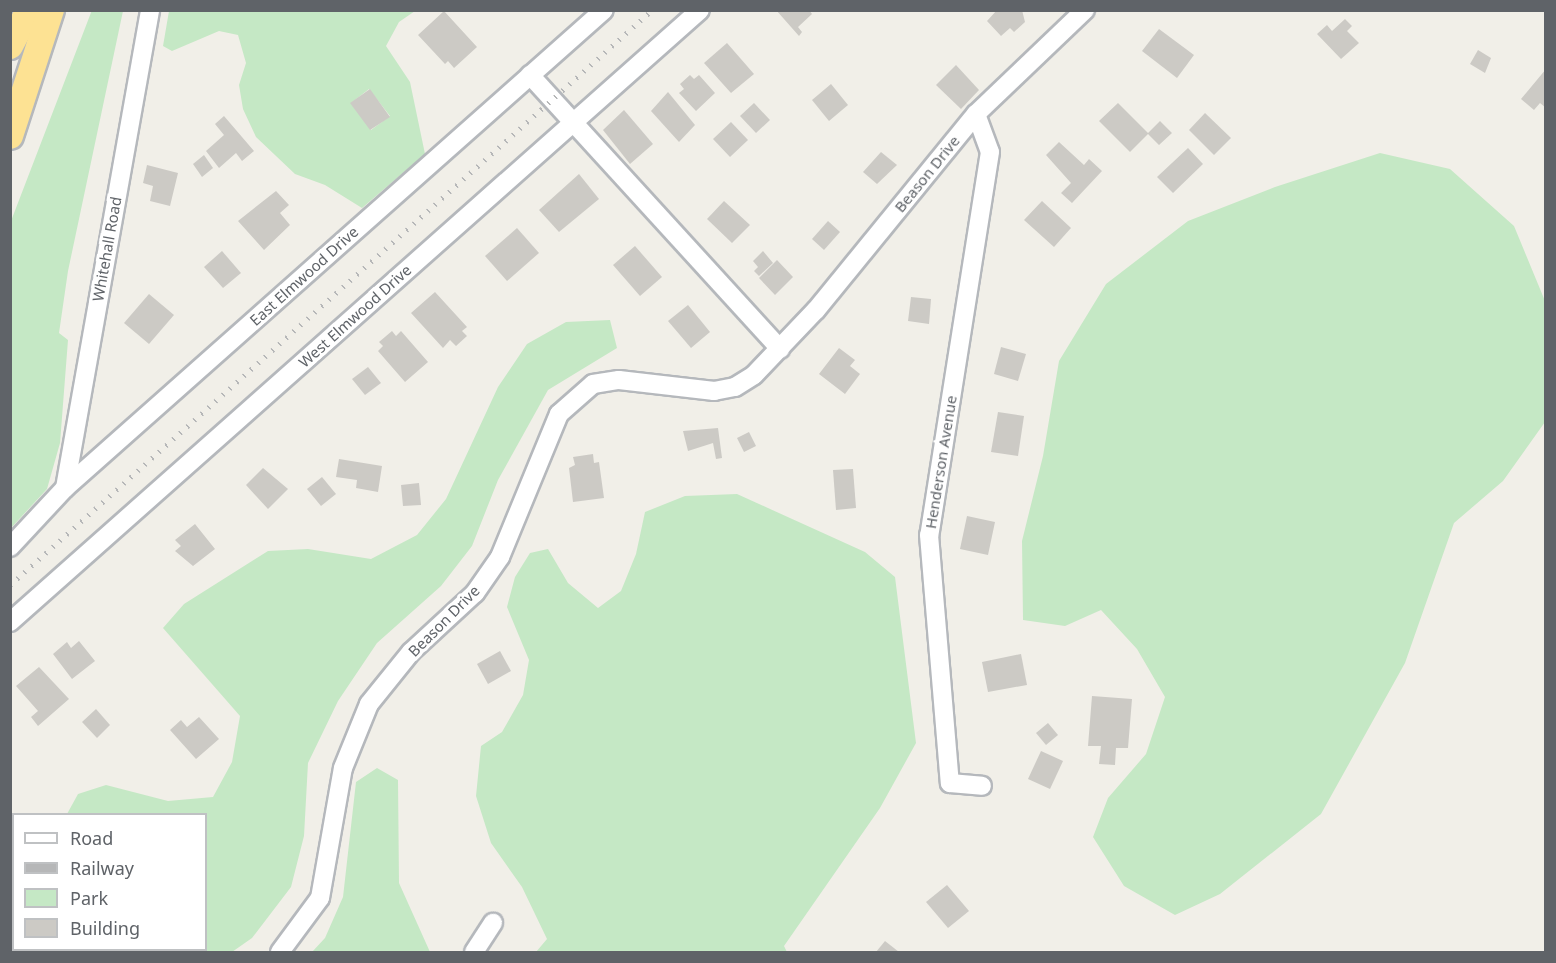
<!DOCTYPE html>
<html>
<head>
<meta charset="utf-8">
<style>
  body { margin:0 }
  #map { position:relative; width:1556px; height:963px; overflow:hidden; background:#f1efe8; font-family:"Noto Sans",sans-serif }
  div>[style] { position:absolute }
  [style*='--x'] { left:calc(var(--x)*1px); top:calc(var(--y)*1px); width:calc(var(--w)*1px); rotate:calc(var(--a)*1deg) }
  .green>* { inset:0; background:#c5e8c5 }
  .building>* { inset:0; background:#cccac5 }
  .roads { filter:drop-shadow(2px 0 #b5b8bc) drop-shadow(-2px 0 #b5b8bc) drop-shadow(0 2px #b5b8bc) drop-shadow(0 -2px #b5b8bc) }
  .minor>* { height:18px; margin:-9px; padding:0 9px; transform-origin:9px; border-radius:9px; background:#fff }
  .highway>* { height:26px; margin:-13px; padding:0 13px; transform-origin:13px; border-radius:13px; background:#fde293 }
  .rail>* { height:4.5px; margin-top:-2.25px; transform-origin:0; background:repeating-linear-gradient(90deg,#b6b7b8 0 1.5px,transparent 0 9.5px) }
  span { translate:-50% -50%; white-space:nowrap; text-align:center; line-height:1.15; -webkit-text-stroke:6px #fff; paint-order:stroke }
  .street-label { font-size:15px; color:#5f6368 }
  .frame { position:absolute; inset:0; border:12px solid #5f6368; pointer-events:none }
  .legend { position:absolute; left:12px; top:813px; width:195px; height:138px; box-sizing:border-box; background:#fff; border:2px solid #bfc1c3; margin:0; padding:8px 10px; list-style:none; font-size:18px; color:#5f6368 }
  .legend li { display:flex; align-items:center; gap:12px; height:30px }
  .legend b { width:30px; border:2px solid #bfc1c3 }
</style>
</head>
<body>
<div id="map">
  <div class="green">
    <i style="clip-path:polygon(92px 10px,123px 11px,68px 271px,59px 333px,68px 340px,60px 443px,47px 489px,11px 528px,11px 221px)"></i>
    <i style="clip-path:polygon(evenodd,169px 11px,415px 11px,399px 22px,386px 46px,410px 82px,425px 154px,362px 208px,325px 185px,295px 174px,256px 137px,243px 109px,239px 85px,246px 63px,238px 35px,219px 31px,172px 51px,163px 46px,169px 11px,369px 89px,390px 116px,371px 130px,351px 103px,369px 89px)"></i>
    <i style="clip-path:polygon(1380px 153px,1450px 169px,1514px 226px,1545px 301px,1545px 422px,1503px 481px,1454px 523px,1405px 663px,1321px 814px,1220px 894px,1175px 915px,1124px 886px,1093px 837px,1108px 798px,1146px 754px,1165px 697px,1137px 649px,1101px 610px,1065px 626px,1023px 620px,1022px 541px,1043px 456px,1059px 361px,1106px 284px,1188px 221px,1275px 187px)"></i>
    <i style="clip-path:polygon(610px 320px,617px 348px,548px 390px,498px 480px,472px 546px,441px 586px,377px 643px,338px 701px,308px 763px,304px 836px,291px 887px,252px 938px,232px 952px,11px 952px,13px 902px,14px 950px,206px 950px,206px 814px,67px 814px,78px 794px,106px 785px,168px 801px,213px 797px,232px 762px,240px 716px,163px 628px,184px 604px,268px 551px,308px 549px,371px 559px,417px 535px,446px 499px,498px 387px,527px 344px,566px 322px)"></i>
    <i style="clip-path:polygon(737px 494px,865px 552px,895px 577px,916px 743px,880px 808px,784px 946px,787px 952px,536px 952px,547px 939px,522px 887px,491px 843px,476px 796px,481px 746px,502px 732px,523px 695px,529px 660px,507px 607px,515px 577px,530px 553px,548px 549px,568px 583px,598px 608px,621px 591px,636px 554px,645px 512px,685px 496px)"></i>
    <i style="clip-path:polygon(377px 768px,398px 780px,399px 883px,430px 952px,312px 952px,325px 938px,343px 897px,356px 782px)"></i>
  </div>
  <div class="building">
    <i style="clip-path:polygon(776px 10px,809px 10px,812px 14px,798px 27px,802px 32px,799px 36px)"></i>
    <i style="clip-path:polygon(997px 10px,1022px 10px,1025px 22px,1014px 32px,1010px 28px,1001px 36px,987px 21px)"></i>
    <i style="clip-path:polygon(444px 11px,477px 47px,454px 68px,448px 61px,445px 64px,418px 35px)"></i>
    <i style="clip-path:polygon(1345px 19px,1352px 26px,1347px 31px,1359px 43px,1341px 59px,1317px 34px,1327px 25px,1332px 31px)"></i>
    <i style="clip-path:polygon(1159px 29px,1194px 55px,1177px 78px,1142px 51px)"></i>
    <i style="clip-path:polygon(727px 43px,754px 74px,731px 93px,704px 63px)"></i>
    <i style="clip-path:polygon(1478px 50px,1491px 58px,1485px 73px,1470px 64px)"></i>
    <i style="clip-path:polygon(956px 65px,979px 90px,961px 109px,936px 85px)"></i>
    <i style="clip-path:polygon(1546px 69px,1546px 108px,1540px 103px,1534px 110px,1521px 99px)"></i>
    <i style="clip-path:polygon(690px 75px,694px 79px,699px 75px,715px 93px,696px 111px,679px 93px,684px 89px,680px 84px)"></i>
    <i style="clip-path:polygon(831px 84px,848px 105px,829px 121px,812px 100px)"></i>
    <i style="clip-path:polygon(370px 89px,390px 117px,370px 130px,350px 103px)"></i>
    <i style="clip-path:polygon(668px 92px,695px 125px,679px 142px,651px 111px)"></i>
    <i style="clip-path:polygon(754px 103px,770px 120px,756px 133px,740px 116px)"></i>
    <i style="clip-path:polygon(1118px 103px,1148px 133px,1160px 121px,1172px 133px,1159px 145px,1148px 134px,1130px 152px,1099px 121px)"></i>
    <i style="clip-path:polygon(624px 110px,653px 144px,630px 164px,603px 130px)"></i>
    <i style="clip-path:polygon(1205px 113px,1231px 138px,1214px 155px,1189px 130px)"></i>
    <i style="clip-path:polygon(224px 116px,254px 151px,242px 161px,236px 153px,219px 168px,206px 151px,224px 135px,215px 124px)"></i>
    <i style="clip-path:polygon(731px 122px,748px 140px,730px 157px,713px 139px)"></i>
    <i style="clip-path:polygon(1059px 142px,1084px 165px,1089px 159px,1102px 171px,1072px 203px,1061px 193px,1071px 183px,1046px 155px)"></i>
    <i style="clip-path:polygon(1188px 148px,1203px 164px,1173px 193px,1157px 177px)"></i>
    <i style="clip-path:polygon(881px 152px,897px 165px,877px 184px,863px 172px)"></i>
    <i style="clip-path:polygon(204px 155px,213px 168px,202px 177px,193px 164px)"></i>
    <i style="clip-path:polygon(147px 165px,178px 173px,170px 206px,150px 201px,153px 186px,143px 183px)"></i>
    <i style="clip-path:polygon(579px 174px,599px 199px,559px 232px,539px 210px)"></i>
    <i style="clip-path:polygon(276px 191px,289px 205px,280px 213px,290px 225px,264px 250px,238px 221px)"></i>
    <i style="clip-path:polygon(724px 201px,750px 225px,732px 243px,707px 219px)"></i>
    <i style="clip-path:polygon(1042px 201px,1071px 228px,1054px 247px,1024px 220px)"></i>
    <i style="clip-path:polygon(828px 221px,840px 232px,824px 250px,812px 239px)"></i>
    <i style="clip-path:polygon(517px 228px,539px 253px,507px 281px,485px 256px)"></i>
    <i style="clip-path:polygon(635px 246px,662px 277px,640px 296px,613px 265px)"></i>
    <i style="clip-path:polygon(222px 251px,241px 273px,223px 288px,204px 267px)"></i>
    <i style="clip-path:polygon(763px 251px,773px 263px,759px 276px,754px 271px,758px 267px,753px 261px)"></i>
    <i style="clip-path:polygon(777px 260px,793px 277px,775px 295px,759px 278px)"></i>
    <i style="clip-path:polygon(435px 292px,467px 327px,462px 331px,467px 336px,456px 346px,450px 340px,443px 348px,411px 313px)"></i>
    <i style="clip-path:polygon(149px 294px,174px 315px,149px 344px,124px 323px)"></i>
    <i style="clip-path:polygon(911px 297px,931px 299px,929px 324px,908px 321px)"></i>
    <i style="clip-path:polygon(688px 305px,710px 332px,691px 348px,668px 321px)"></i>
    <i style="clip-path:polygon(392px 331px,396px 336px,401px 331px,428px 362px,405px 382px,378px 351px,383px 346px,379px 342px)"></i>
    <i style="clip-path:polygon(1001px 347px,1026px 354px,1018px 381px,994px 374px)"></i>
    <i style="clip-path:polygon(839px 348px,855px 360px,850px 366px,860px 374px,845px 394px,819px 374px)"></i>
    <i style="clip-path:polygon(368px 367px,381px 383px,365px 395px,352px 379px)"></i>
    <i style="clip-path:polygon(998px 412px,1024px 416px,1018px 456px,991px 452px)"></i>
    <i style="clip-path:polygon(718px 428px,722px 458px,716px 459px,713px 443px,688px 451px,683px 431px)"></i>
    <i style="clip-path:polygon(749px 432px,756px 446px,744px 452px,737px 438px)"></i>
    <i style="clip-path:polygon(593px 454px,594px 463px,599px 462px,604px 498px,573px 502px,569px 468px,575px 465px,573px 457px)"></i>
    <i style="clip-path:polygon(339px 459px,382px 466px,378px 492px,356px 488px,357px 480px,336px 477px)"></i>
    <i style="clip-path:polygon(263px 468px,288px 489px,268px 509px,246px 485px)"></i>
    <i style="clip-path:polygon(853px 469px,856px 508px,836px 510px,833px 470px)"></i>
    <i style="clip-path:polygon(322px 477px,336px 494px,321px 506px,307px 489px)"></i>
    <i style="clip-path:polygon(419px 483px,421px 505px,403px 506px,401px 485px)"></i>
    <i style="clip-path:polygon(967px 516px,995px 522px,988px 555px,960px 549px)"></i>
    <i style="clip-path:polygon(195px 524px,215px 549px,193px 566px,175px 551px,181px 546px,175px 540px)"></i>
    <i style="clip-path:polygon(79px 641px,95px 661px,72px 679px,53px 654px,67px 642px,71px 648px)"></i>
    <i style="clip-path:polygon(500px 651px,511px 671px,488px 684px,477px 664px)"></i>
    <i style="clip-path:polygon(1021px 654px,1027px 685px,988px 692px,982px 662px)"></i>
    <i style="clip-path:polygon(39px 667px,69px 699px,38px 726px,31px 717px,38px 711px,16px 686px)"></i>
    <i style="clip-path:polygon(1092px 696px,1132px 699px,1128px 748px,1116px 748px,1115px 765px,1099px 764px,1101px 746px,1088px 746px)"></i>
    <i style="clip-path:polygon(96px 709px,110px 725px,97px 738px,82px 722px)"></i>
    <i style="clip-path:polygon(199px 717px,219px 739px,196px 759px,170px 730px,181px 720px,187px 727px)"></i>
    <i style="clip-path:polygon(1048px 723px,1058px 735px,1046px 745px,1036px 733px)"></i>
    <i style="clip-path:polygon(1041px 751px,1063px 761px,1050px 789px,1028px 779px)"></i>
    <i style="clip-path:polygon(947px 885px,969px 911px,948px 928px,926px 902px)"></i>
    <i style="clip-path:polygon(885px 941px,899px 952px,876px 952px)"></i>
  </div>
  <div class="roads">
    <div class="minor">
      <i style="--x:530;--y:75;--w:371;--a:47.6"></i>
      <i style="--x:976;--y:114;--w:40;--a:69.8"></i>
      <i style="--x:990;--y:152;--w:388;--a:99"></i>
      <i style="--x:929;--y:535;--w:249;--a:85.2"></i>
      <i style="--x:950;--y:783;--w:32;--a:5"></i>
      <i style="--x:65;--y:488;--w:485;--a:-79.9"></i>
      <i style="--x:10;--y:547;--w:81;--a:-47"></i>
      <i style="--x:65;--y:488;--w:720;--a:-41.57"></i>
      <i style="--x:10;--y:622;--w:922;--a:-41.57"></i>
      <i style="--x:280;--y:952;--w:67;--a:-53.5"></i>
      <i style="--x:320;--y:898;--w:132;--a:-80"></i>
      <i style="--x:343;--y:768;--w:69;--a:-67.9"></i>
      <i style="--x:369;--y:704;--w:67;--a:-51.1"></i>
      <i style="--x:411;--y:652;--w:87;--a:-42.7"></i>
      <i style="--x:475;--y:593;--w:44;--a:-55.2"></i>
      <i style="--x:500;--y:557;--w:155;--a:-67.6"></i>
      <i style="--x:559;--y:414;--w:45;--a:-41.4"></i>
      <i style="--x:593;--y:384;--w:26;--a:-9"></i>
      <i style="--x:619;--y:380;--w:96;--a:6.6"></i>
      <i style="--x:714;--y:391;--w:21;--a:-11"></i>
      <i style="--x:735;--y:387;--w:22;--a:-32"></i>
      <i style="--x:754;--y:375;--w:90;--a:-46.4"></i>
      <i style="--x:816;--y:310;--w:253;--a:-50.8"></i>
      <i style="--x:976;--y:114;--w:151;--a:-43.7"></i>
      <i style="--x:474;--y:952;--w:35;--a:-57"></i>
    </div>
    <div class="highway">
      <i style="--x:10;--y:46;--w:41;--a:-62.2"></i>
      <i style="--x:10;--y:136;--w:133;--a:-72"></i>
    </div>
  </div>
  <div class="rail">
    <i style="--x:10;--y:585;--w:862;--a:-41.85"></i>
  </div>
  <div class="street-label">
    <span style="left:927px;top:174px;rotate:-51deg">Beason Drive</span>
    <span style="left:107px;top:249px;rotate:-80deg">Whitehall Road</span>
    <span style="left:304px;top:276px;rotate:-42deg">East Elmwood Drive</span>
    <span style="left:355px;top:316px;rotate:-42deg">West Elmwood Drive</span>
    <span style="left:941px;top:462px;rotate:-81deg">Henderson Avenue</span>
    <span style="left:444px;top:621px;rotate:-45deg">Beason Drive</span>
  </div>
  <div class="frame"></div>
  <ul class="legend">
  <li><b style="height:8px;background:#fff"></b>Road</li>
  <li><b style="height:8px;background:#b6b7b8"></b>Railway</li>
  <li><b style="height:16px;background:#c5e8c5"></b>Park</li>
  <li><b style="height:16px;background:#cccac5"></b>Building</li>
  </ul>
</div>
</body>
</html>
